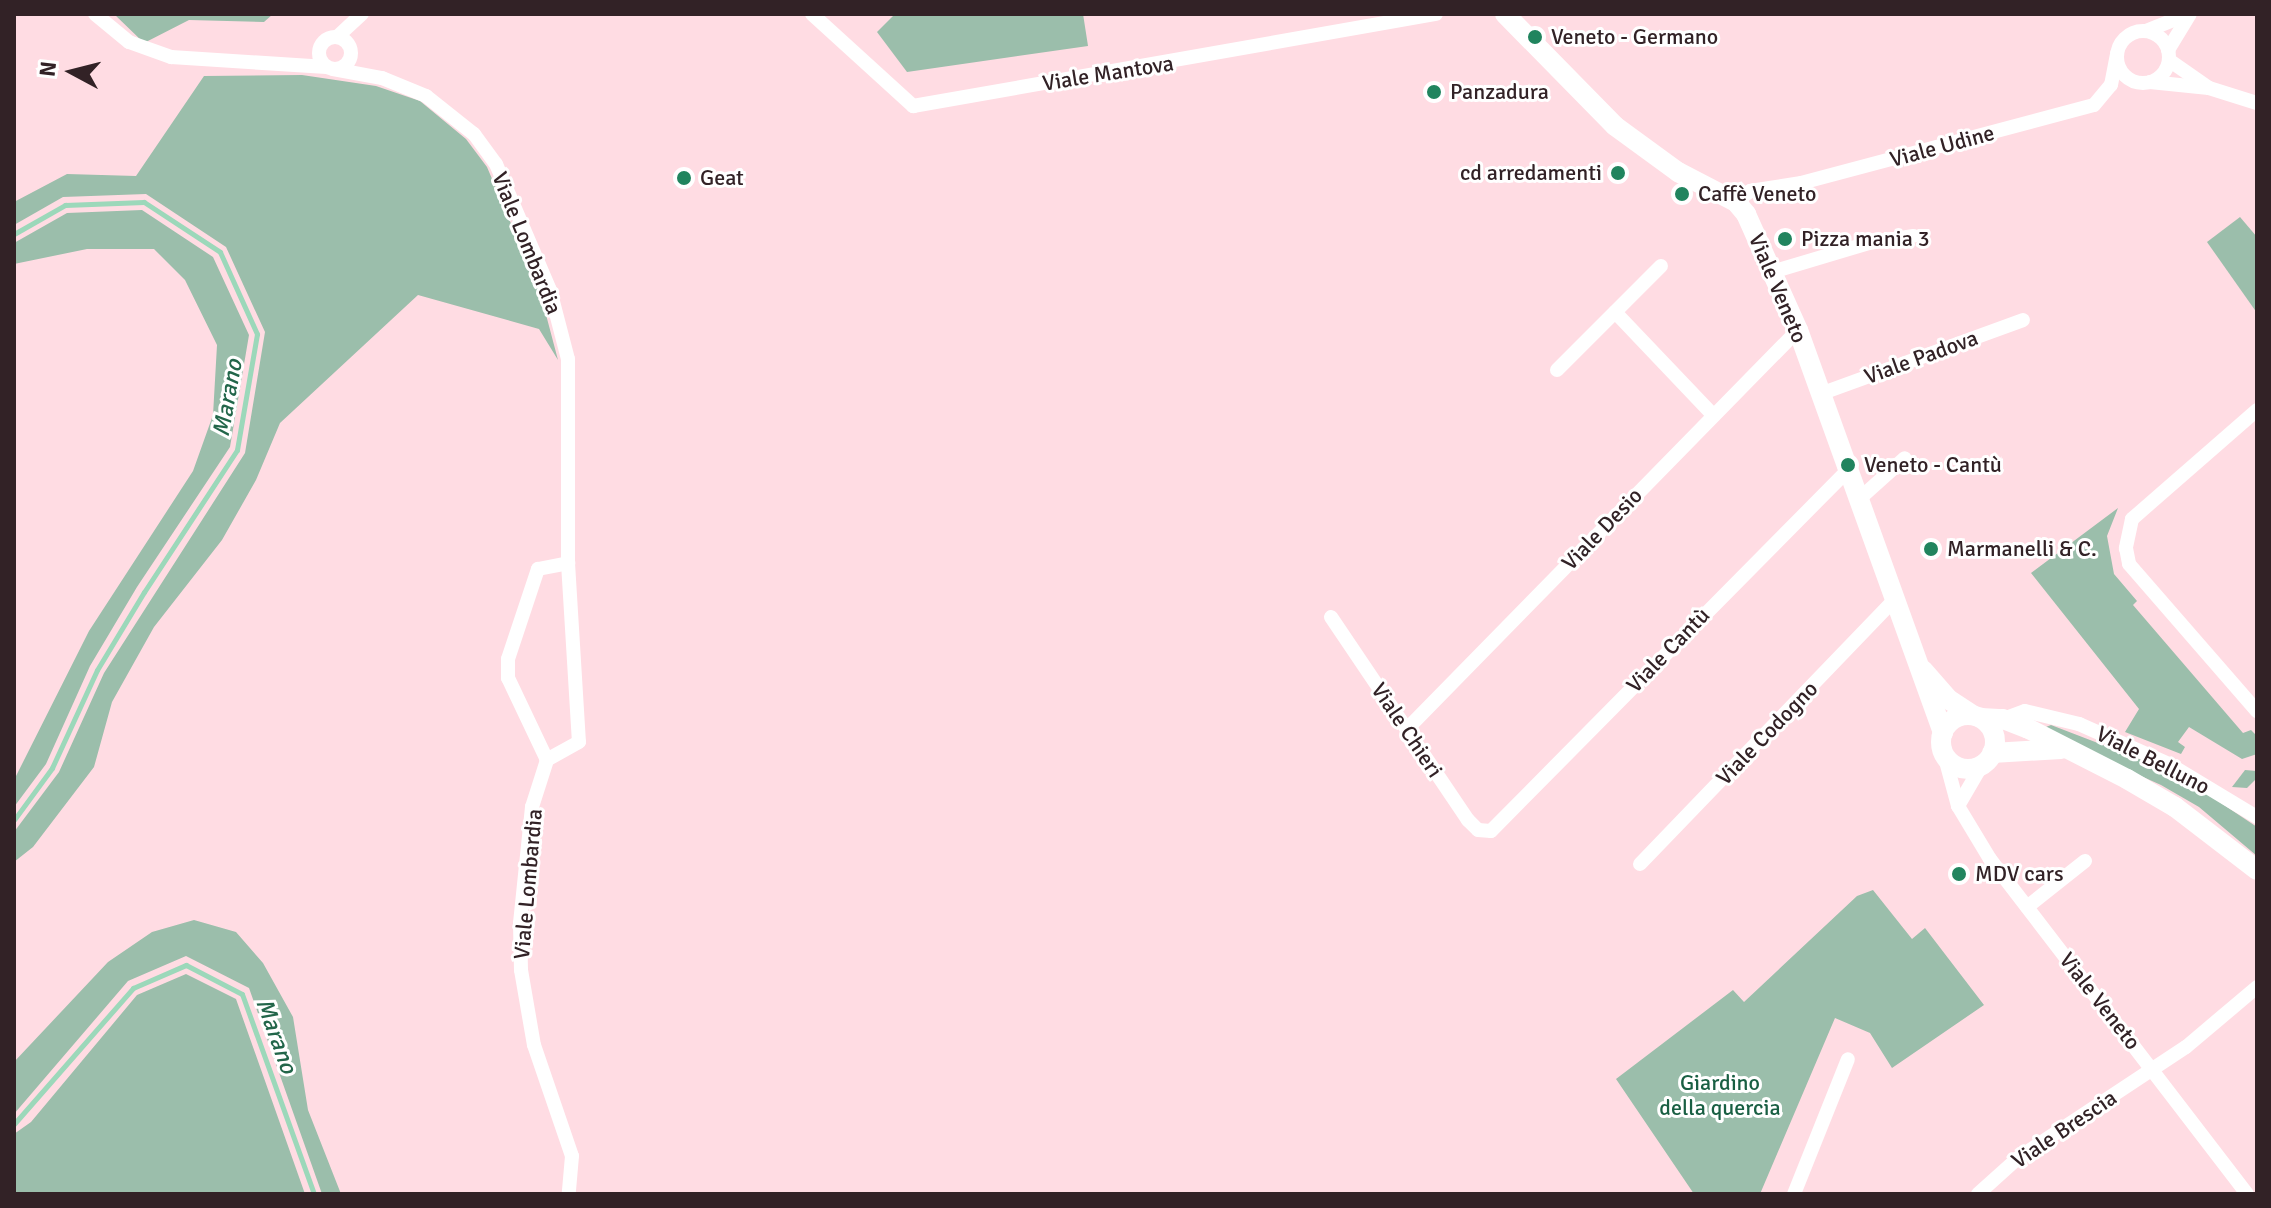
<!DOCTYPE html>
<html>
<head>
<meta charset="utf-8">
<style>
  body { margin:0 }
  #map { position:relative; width:2271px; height:1208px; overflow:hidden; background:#ffdce3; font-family:Signika,sans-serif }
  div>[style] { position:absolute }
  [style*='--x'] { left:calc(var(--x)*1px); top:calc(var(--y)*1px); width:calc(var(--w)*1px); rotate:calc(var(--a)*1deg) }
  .green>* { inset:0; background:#9bbeab }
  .stream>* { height:5px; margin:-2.5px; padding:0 2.5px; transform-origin:2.5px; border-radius:2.5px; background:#9cd8ba }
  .minor>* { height:14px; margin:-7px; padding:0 7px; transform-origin:7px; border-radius:7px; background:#fff }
  .minor>.ring { margin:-7px; padding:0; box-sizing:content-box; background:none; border:14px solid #fff; border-radius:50% }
  .secondary>* { height:20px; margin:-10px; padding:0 10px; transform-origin:10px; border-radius:10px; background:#fff }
  .secondary>.ring { margin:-10px; padding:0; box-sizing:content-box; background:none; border:20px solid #fff; border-radius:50% }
  .dots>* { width:22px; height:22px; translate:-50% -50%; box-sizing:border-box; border:4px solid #fff; border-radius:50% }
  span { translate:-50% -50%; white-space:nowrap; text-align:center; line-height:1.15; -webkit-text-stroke:6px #fff; paint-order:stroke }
  .poi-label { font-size:22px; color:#322226 }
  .left { translate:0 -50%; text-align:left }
  .right { translate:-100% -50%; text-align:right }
  .street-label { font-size:22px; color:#322226 }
  .park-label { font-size:22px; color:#195f43 }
  .water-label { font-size:24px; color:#22664a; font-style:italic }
  .frame { position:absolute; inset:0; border:16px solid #322226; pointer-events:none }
  .north { position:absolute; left:32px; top:32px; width:80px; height:80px; -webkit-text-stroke:6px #fff; paint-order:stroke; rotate:277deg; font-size:22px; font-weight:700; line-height:32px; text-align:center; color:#322226 }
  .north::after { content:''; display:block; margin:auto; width:28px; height:36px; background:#322226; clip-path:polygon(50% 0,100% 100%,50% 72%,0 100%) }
</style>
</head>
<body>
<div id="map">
  <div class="green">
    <i style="clip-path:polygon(114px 14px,273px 14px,264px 22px,189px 20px,144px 43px)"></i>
    <i style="clip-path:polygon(895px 14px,1083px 14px,1088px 46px,907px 72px,877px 32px)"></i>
    <i style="clip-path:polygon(302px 75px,376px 86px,420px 101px,466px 139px,487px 167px,540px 292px,558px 360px,539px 329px,418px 295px,280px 423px,256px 480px,222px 540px,154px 627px,112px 702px,94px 767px,33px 847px,14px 862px,14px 832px,59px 772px,104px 673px,245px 453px,265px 332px,226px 247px,146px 194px,63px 197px,14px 225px,14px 202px,67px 174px,136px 176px,204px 76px)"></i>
    <i style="clip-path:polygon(142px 210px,213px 257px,249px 335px,230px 447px,137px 587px,90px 666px,46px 764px,14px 807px,14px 780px,89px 631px,193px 471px,213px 415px,217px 345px,185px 280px,154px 249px,87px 249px,14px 264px,14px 243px,67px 213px)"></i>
    <i style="clip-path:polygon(2240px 217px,2257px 237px,2257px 313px,2207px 242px)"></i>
    <i style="clip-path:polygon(2118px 508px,2107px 536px,2114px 574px,2137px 601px,2133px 605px,2243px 733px,2251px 730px,2257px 736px,2257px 754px,2242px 759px,2189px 727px,2178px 742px,2185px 747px,2181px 754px,2125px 732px,2139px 709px,2031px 573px)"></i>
    <i style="clip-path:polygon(2051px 725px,2155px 765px,2206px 793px,2257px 827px,2257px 856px,2199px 807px,2161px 785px,2038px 730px)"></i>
    <i style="clip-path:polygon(2245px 770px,2257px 771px,2257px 778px,2247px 788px,2232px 787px)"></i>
    <i style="clip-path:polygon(1873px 890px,1912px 939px,1925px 928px,1984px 1005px,1892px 1068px,1870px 1033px,1835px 1018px,1760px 1194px,1694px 1194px,1616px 1079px,1733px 990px,1744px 1002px,1857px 896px)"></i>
    <i style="clip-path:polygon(194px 920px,236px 932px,263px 963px,293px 1017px,308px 1110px,341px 1194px,322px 1194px,249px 988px,186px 956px,128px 981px,14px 1114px,14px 1062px,108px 962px,152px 932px)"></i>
    <i style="clip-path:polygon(186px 974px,236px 999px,305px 1194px,14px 1194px,14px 1134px,31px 1122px,137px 995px)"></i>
  </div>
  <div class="stream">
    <i style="--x:14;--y:234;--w:59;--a:-29.6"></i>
    <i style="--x:65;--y:205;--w:79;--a:-2.2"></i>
    <i style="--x:144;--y:202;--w:91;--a:33.3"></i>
    <i style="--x:220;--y:252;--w:90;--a:65.7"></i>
    <i style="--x:257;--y:334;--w:118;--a:99.8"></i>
    <i style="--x:237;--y:450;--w:170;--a:123.2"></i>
    <i style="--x:144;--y:592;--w:91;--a:121.1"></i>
    <i style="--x:97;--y:670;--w:108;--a:114.7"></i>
    <i style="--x:52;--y:768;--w:64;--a:126.2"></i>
    <i style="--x:14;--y:1124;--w:181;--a:-48.8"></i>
    <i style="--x:133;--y:988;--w:58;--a:-23.5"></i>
    <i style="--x:186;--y:965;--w:63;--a:27.4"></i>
    <i style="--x:242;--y:994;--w:213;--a:70.2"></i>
  </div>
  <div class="minor">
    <i style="--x:95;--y:14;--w:44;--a:39.5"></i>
    <i style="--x:129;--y:42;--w:45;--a:19.7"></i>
    <i style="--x:171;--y:57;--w:156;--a:3.7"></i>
    <i style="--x:812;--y:14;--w:137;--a:42.3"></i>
    <i style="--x:913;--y:106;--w:531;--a:-9.98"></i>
    <i style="--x:2146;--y:31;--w:45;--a:-22"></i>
    <i class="ring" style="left:2117px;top:31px;width:38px;height:38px"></i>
    <i style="--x:337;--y:37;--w:34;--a:-43"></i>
    <i class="ring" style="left:319px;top:37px;width:18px;height:18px"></i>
    <i style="--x:2168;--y:50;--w:42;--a:-58.6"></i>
    <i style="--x:333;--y:69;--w:50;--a:10.4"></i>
    <i style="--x:382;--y:78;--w:48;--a:22.2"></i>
    <i style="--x:426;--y:96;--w:61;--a:38.4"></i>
    <i style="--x:474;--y:134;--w:37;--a:54"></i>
    <i style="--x:496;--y:164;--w:137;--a:66.8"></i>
    <i style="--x:550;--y:290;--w:71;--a:75.4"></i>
    <i style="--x:568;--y:359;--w:204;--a:90"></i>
    <i style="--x:568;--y:563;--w:179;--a:86.5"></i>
    <i style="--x:579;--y:742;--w:37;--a:151"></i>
    <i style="--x:547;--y:760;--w:49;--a:107.7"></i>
    <i style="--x:532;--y:807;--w:117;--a:95.9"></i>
    <i style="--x:520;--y:923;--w:47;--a:88.8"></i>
    <i style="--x:521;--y:970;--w:76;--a:80.2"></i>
    <i style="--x:534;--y:1045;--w:117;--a:71.1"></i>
    <i style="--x:572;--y:1156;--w:38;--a:95"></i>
    <i style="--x:2150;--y:82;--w:59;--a:5.8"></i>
    <i style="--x:2209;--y:88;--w:49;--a:-145"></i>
    <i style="--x:2209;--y:88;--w:50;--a:17.4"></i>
    <i style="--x:1736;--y:202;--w:18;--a:-38"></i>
    <i style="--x:1750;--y:191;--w:52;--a:-8.9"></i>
    <i style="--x:1801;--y:183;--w:303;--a:-14.9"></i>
    <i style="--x:2094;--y:105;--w:26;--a:-50"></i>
    <i style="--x:2111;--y:85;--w:32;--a:-79"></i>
    <i style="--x:1775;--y:271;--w:98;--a:-16.6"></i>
    <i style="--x:1869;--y:243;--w:45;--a:-9"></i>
    <i style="--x:1615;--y:312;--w:142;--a:46.4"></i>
    <i style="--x:1557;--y:370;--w:147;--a:-45"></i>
    <i style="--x:1820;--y:394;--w:216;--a:-20"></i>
    <i style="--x:2257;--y:410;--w:166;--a:138.9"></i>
    <i style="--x:2132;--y:519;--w:30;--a:102"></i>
    <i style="--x:2126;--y:548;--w:16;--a:79"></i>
    <i style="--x:2129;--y:564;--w:195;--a:49"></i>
    <i style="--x:1857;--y:501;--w:64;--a:-41.9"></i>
    <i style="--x:1331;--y:617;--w:245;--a:56"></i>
    <i style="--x:1468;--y:820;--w:14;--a:45"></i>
    <i style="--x:1478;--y:830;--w:13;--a:4"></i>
    <i style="--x:1491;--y:831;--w:506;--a:-45.32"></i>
    <i style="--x:2003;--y:719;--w:23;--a:-20"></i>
    <i style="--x:2025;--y:711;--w:56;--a:13.5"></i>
    <i style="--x:2079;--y:724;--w:98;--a:24"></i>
    <i style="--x:2169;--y:764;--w:103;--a:31.1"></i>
    <i style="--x:1407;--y:729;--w:559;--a:-45.58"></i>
    <i style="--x:1944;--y:754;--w:54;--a:74.9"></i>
    <i style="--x:1958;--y:806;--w:48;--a:-59.7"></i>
    <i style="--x:547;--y:760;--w:91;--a:-115.4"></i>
    <i style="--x:508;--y:678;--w:19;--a:-90"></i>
    <i style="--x:508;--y:659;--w:95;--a:-71.6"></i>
    <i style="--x:538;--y:569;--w:31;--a:-11"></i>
    <i style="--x:1958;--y:806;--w:62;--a:58.9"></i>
    <i style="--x:1990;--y:859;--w:422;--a:52.5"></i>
    <i style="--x:1640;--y:864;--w:365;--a:-46.1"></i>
    <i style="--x:2027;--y:907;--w:74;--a:-38.4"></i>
    <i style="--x:1794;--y:1194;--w:145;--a:-68.2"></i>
    <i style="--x:1978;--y:1194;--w:54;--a:-42"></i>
    <i style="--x:2018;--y:1158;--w:201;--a:-33.5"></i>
    <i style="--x:2186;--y:1047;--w:93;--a:-40.2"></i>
  </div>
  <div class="secondary">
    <i style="--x:1505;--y:14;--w:157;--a:45.5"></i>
    <i style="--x:1615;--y:126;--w:78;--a:36.1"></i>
    <i style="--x:1678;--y:172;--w:65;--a:27.3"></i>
    <i style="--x:1736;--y:202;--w:16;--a:50"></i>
    <i style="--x:1746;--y:214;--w:127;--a:65.9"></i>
    <i style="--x:1798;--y:330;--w:428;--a:70.2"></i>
    <i style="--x:1923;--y:670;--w:38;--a:49"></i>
    <i style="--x:1948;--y:699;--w:30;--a:33"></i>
    <i class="ring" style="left:1941px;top:715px;width:34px;height:34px"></i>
    <i style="--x:1981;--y:718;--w:22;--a:3"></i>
    <i style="--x:2003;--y:719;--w:26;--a:21"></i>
    <i style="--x:2027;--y:728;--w:112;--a:27"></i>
    <i style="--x:2127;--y:779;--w:56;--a:30.3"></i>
    <i style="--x:2175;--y:807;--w:103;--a:37.5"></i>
    <i style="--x:1992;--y:753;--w:69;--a:-3.3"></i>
  </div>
  <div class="dots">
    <i style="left:1535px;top:37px;background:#21845e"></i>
    <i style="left:1434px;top:92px;background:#21845e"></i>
    <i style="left:1618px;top:173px;background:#21845e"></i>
    <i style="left:684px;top:178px;background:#21845e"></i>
    <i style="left:1682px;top:194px;background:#21845e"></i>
    <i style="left:1785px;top:239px;background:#21845e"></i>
    <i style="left:1848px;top:465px;background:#21845e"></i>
    <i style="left:1931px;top:549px;background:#21845e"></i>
    <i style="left:1959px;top:874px;background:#21845e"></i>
  </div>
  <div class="poi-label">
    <span class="left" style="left:1551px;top:37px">Veneto - Germano</span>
    <span class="left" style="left:1450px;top:92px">Panzadura</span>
    <span class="right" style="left:1602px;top:173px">cd arredamenti</span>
    <span class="left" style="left:700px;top:178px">Geat</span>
    <span class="left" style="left:1698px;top:194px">Caffè Veneto</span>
    <span class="left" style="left:1801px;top:239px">Pizza mania 3</span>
    <span class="left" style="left:1864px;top:465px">Veneto - Cantù</span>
    <span class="left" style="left:1947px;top:549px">Marmanelli &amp; C.</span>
    <span class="left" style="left:1975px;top:874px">MDV cars</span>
  </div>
  <div class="street-label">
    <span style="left:1108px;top:73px;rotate:-9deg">Viale Mantova</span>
    <span style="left:1942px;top:146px;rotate:-15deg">Viale Udine</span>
    <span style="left:527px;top:243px;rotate:68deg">Viale Lombardia</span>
    <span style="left:1778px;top:288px;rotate:67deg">Viale Veneto</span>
    <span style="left:1921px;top:357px;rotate:-20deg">Viale Padova</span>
    <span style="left:1602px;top:529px;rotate:-46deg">Viale Desio</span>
    <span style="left:1668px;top:650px;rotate:-46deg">Viale Cantù</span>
    <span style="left:1407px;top:730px;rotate:56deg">Viale Chieri</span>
    <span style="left:1767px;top:733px;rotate:-46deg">Viale Codogno</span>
    <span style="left:2153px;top:760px;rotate:27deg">Viale Belluno</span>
    <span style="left:528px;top:884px;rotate:-85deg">Viale Lombardia</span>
    <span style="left:2100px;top:1001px;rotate:52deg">Viale Veneto</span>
    <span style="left:2064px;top:1129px;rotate:-34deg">Viale Brescia</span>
  </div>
  <div class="park-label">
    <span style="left:1720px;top:1095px">Giardino<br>della quercia</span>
  </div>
  <div class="water-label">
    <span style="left:228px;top:398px;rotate:-80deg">Marano</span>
    <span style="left:276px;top:1036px;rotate:70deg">Marano</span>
  </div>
  <div class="frame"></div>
  <div class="north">N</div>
</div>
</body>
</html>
